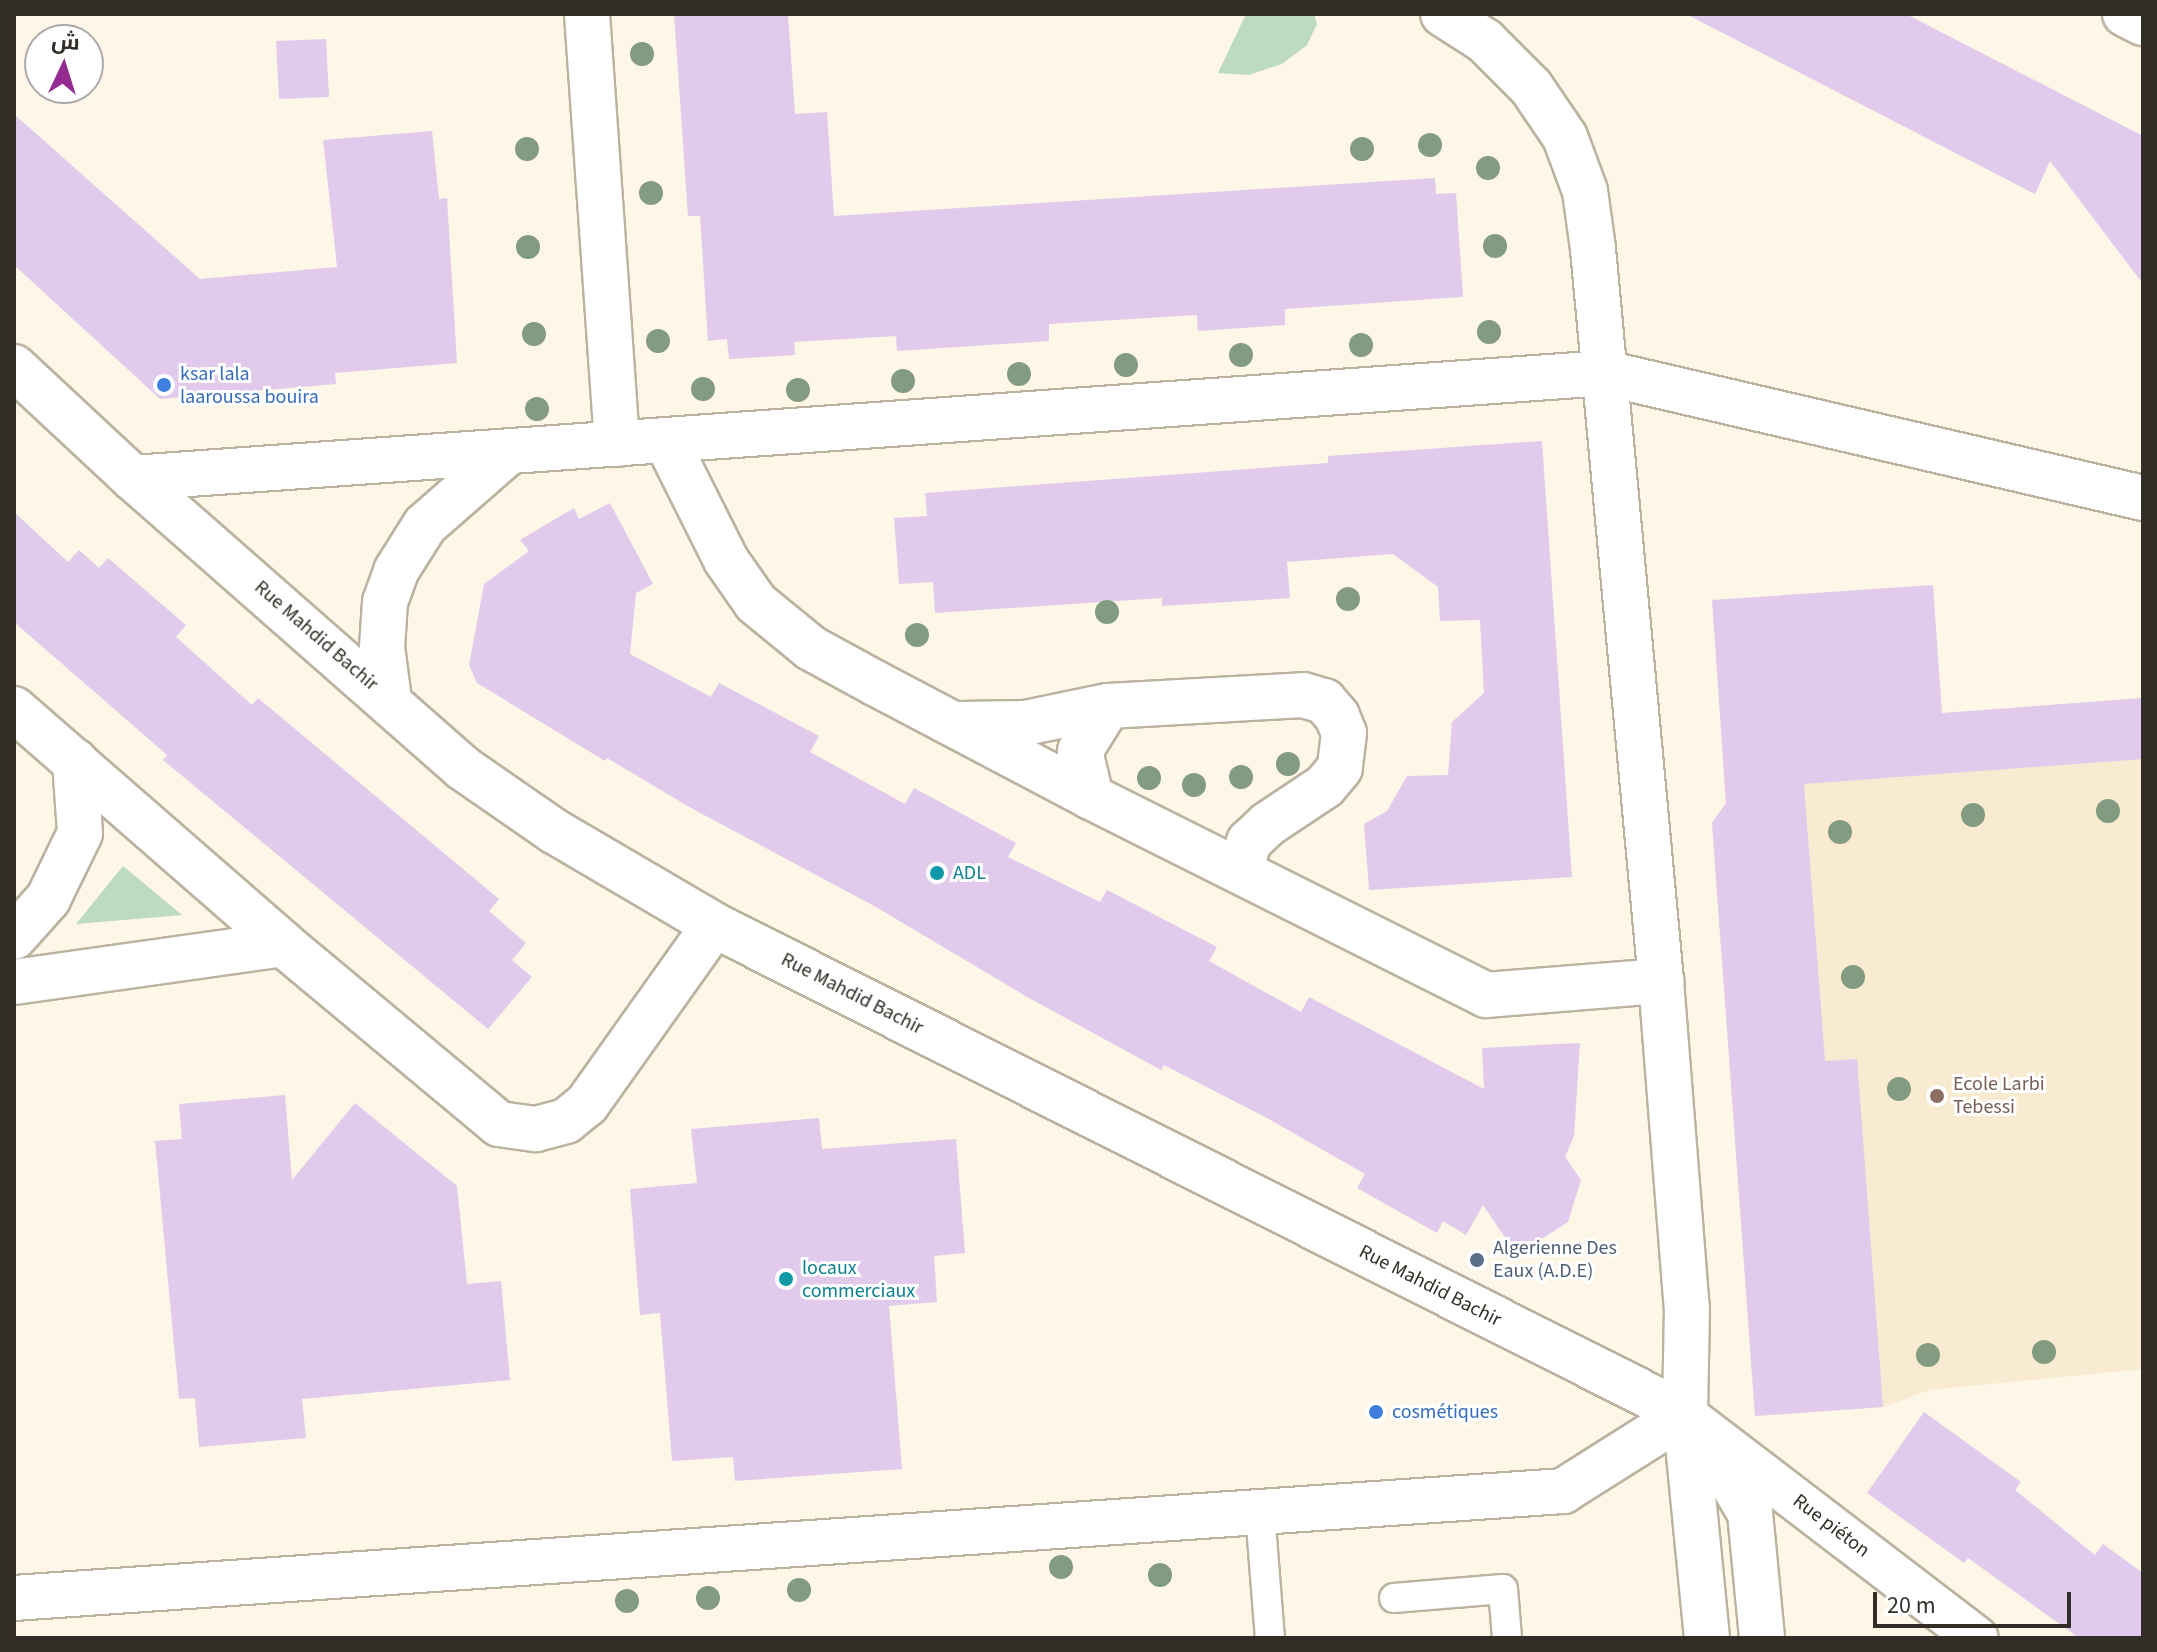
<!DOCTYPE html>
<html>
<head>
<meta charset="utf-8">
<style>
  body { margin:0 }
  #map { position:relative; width:2157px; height:1652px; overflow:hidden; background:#fef6e7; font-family:"Source Sans 3",Cairo,sans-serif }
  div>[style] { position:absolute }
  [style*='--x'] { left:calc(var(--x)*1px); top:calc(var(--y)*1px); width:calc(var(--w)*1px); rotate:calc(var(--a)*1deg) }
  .built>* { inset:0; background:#f8ebd1 }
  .green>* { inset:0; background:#bcdbc1 }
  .building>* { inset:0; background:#e2caec }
  .roads { filter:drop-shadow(2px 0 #bbb2a0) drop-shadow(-2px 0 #bbb2a0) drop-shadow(0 2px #bbb2a0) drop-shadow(0 -2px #bbb2a0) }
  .service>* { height:28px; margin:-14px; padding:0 14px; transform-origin:14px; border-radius:14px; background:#fff }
  .pedestrian>* { height:42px; margin:-21px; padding:0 21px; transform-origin:21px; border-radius:21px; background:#fff }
  .minor>* { height:44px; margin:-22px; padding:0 22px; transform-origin:22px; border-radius:22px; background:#fff }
  .trees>* { width:24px; height:24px; margin:-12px; border-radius:50%; background:#839b81 }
  .dots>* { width:22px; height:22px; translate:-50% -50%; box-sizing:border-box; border:4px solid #fff; border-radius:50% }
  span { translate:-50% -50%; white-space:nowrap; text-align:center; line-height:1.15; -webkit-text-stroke:6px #fff; paint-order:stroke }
  .shop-label { font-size:20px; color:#366cbe }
  .left { translate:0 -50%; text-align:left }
  .street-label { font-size:20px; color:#322e27 }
  .culture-label { font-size:20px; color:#0d838f }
  .education-label { font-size:20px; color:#785e54 }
  .service-label { font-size:20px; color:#4e5e75 }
  .frame { position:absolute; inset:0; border:16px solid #322e27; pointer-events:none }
  .north { position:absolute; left:24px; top:24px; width:80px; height:80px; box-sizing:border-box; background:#fff; border:2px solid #adaba9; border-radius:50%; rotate:4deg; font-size:22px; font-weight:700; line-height:32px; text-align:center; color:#322e27 }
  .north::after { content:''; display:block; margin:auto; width:28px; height:36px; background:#952d91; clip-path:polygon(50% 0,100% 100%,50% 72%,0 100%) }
  .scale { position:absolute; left:1873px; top:1592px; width:198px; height:36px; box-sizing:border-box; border:4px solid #322e27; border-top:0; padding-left:10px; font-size:24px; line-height:28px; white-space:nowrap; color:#322e27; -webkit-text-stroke:6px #fff; paint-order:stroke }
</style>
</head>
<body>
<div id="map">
  <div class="built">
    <i style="clip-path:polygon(2143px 698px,2143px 1369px,1929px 1390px,1883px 1407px,1755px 1416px,1712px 823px,1726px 803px,1721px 730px)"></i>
  </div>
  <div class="green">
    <i style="clip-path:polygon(1246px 14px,1314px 14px,1317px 24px,1307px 45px,1282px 64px,1248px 75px,1218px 73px)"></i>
    <i style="clip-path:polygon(123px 866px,182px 915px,76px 924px)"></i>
  </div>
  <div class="building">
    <i style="clip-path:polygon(674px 14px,788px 14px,795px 114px,827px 112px,834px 216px,1435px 178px,1436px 194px,1456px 193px,1463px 297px,1285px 309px,1285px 325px,1198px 331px,1197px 315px,1049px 324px,1049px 341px,897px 351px,896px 336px,794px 342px,795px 355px,729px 359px,727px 339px,708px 341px,700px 216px,688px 216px)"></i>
    <i style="clip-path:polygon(1686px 14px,1906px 14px,2143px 136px,2143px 284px,2050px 161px,2035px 194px)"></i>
    <i style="clip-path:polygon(326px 39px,329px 97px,279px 99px,276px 41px)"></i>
    <i style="clip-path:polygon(14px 114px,200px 279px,337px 267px,323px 140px,432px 131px,439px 199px,447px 198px,457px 363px,335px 373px,336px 384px,160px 399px,14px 265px)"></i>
    <i style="clip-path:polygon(1542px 441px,1572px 877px,1369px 890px,1364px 824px,1387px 811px,1407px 776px,1448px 775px,1452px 722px,1484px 693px,1480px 620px,1440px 621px,1438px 587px,1393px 554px,1287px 562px,1290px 598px,1162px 606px,1162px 598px,935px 613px,933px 582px,899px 584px,894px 518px,927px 516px,925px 493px,1328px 463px,1328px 456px)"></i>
    <i style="clip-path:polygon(610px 503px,653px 584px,636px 593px,630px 654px,711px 697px,719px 683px,819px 736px,810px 752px,905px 804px,914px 788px,1016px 843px,1008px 857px,1100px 902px,1107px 890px,1217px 947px,1209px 961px,1301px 1012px,1309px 997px,1484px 1089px,1482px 1048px,1580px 1043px,1574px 1136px,1565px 1157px,1581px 1180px,1568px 1222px,1517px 1255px,1483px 1205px,1466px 1235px,1443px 1221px,1437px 1233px,1357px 1188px,1365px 1174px,1267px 1118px,1164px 1065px,1161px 1070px,1029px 998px,876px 907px,691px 808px,607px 758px,605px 761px,477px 683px,469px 665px,484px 584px,529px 551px,520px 540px,574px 508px,579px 519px)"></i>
    <i style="clip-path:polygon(14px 512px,68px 562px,79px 550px,99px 568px,108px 558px,186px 625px,176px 637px,252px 705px,258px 698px,499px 899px,489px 911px,526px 943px,512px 960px,532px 977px,488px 1029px,163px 760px,167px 755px,14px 622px)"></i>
    <i style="clip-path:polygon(1933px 585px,1942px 713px,2143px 698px,2143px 759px,1804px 784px,1825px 1061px,1857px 1059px,1883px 1407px,1755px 1416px,1712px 823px,1726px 803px,1712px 600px)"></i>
    <i style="clip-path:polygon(285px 1095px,292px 1180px,355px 1103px,457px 1186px,467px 1284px,501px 1281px,510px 1380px,302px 1399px,306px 1438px,199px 1447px,195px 1398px,179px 1399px,155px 1141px,182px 1139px,179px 1104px)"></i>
    <i style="clip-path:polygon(819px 1118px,822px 1149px,956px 1139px,965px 1253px,934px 1256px,937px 1302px,889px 1306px,902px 1469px,735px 1481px,733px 1457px,672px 1461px,660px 1313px,640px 1315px,630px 1189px,697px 1183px,691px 1129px)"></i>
    <i style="clip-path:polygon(1924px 1412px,2021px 1482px,2015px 1490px,2095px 1555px,2103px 1544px,2143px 1573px,2143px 1638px,2079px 1638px,1968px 1558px,1964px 1563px,1867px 1493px)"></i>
  </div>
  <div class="roads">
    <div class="service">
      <i style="--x:1260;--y:1512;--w:126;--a:85.5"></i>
      <i style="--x:1394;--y:1598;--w:109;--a:-4.7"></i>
      <i style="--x:1503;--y:1589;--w:49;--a:85.3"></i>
    </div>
    <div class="pedestrian">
      <i style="--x:1689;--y:1418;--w:362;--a:37.4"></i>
    </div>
    <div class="minor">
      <i style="--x:587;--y:14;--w:431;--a:86"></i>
      <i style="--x:1443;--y:14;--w:50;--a:32.7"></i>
      <i style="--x:1485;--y:41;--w:65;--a:45"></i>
      <i style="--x:1531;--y:87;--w:60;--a:55.8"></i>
      <i style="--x:1565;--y:137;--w:58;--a:69.7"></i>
      <i style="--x:1585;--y:191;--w:59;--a:82.1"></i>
      <i style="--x:1593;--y:249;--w:735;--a:84.69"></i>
      <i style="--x:1661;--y:981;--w:328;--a:85.5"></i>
      <i style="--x:1687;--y:1308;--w:106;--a:91.1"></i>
      <i style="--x:1685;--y:1414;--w:225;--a:84.4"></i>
      <i style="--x:2125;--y:14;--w:20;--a:27"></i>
      <i style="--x:14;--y:367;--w:163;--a:43"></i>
      <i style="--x:133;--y:478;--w:439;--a:41.3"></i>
      <i style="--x:463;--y:768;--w:111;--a:34.7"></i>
      <i style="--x:554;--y:831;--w:186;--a:30.4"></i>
      <i style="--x:714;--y:925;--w:1087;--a:26.73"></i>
      <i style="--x:1685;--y:1414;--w:35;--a:65"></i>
      <i style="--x:1700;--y:1446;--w:49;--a:49.1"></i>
      <i style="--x:1732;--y:1483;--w:35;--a:59"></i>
      <i style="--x:1750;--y:1513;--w:126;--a:84.5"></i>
      <i style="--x:666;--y:440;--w:134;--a:63.4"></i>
      <i style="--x:726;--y:560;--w:52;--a:55.1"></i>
      <i style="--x:756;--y:603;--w:71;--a:39.3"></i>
      <i style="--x:811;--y:648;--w:73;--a:28.7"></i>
      <i style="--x:875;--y:683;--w:244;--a:27.8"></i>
      <i style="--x:1091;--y:797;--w:442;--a:26.6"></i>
      <i style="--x:1486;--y:995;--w:176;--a:-4.6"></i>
      <i style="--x:133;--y:478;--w:1476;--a:-4.08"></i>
      <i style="--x:1605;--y:373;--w:552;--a:13.08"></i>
      <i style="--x:389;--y:700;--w:53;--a:-97.5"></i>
      <i style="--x:382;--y:647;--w:45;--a:-86.2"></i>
      <i style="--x:385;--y:602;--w:33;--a:-70"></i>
      <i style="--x:396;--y:571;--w:54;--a:-57.8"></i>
      <i style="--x:425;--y:525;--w:108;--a:-41.2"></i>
      <i style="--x:14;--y:709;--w:357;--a:41.1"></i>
      <i style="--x:283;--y:944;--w:281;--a:39.8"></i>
      <i style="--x:499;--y:1124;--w:37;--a:8"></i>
      <i style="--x:536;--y:1129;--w:31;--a:-15"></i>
      <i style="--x:566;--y:1121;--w:27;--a:-39"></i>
      <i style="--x:587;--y:1104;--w:219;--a:-54.6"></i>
      <i style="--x:959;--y:724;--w:66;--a:-0.9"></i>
      <i style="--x:1025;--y:723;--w:85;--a:-11.6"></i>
      <i style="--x:1108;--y:706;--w:195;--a:-3.2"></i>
      <i style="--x:1303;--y:695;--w:22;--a:16"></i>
      <i style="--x:1324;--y:701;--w:20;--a:49"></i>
      <i style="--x:1337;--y:716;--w:18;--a:68"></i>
      <i style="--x:1344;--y:733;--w:35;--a:97"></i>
      <i style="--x:1340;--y:768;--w:23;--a:130"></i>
      <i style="--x:1325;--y:786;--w:69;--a:146.3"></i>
      <i style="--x:1268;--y:824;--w:26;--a:137"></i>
      <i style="--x:1249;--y:842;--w:30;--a:107"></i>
      <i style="--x:1091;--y:797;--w:47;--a:-103.4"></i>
      <i style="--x:1080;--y:751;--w:53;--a:-58.1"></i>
      <i style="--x:14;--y:937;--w:51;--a:-48.2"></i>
      <i style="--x:48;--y:899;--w:73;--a:-64.1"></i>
      <i style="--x:80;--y:833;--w:72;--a:-94"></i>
      <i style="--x:14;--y:982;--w:272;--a:-8"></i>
      <i style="--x:14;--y:1598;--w:1553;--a:-3.95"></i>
      <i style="--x:1563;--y:1491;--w:144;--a:-32.3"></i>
    </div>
  </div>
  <div class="trees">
    <i style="left:642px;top:54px"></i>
    <i style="left:1430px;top:145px"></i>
    <i style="left:527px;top:149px"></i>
    <i style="left:1362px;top:149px"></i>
    <i style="left:1488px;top:168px"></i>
    <i style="left:651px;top:193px"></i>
    <i style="left:1495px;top:246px"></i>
    <i style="left:528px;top:247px"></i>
    <i style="left:1489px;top:332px"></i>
    <i style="left:534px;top:334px"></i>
    <i style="left:658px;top:341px"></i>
    <i style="left:1361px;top:345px"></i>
    <i style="left:1241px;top:355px"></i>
    <i style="left:1126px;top:365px"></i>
    <i style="left:1019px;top:374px"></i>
    <i style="left:903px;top:381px"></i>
    <i style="left:703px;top:389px"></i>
    <i style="left:798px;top:390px"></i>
    <i style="left:537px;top:409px"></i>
    <i style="left:1348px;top:599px"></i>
    <i style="left:1107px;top:612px"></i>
    <i style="left:917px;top:635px"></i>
    <i style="left:1288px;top:764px"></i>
    <i style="left:1241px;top:777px"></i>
    <i style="left:1149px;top:778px"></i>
    <i style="left:1194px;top:785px"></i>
    <i style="left:2108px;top:811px"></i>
    <i style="left:1973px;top:815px"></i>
    <i style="left:1840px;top:832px"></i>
    <i style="left:1853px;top:977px"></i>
    <i style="left:1899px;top:1089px"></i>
    <i style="left:2044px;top:1352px"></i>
    <i style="left:1928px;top:1355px"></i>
    <i style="left:1061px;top:1567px"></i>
    <i style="left:1160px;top:1575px"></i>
    <i style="left:799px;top:1590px"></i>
    <i style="left:708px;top:1598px"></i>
    <i style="left:627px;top:1601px"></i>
  </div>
  <div class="dots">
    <i style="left:164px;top:385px;background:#3f7fe0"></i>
    <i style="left:937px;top:873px;background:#0f9aa8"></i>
    <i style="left:1937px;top:1096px;background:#8d6e63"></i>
    <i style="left:1477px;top:1260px;background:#5c6f8a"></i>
    <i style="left:786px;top:1279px;background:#0f9aa8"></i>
    <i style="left:1376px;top:1412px;background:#3f7fe0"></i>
  </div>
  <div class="shop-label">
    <span class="left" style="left:180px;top:386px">ksar lala<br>laaroussa bouira</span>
    <span class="left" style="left:1392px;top:1412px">cosmétiques</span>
  </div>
  <div class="street-label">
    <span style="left:316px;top:636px;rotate:41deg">Rue Mahdid Bachir</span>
    <span style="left:852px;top:994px;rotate:27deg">Rue Mahdid Bachir</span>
    <span style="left:1430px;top:1286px;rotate:27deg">Rue Mahdid Bachir</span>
    <span style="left:1831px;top:1526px;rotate:37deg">Rue piéton</span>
  </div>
  <div class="culture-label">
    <span class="left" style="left:953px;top:873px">ADL</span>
    <span class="left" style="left:802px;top:1280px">locaux<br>commerciaux</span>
  </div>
  <div class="education-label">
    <span class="left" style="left:1953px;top:1096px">Ecole Larbi<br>Tebessi</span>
  </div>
  <div class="service-label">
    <span class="left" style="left:1493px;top:1260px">Algerienne Des<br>Eaux (A.D.E)</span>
  </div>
  <div class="frame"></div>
  <div class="north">ش</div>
  <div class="scale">20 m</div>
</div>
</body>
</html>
